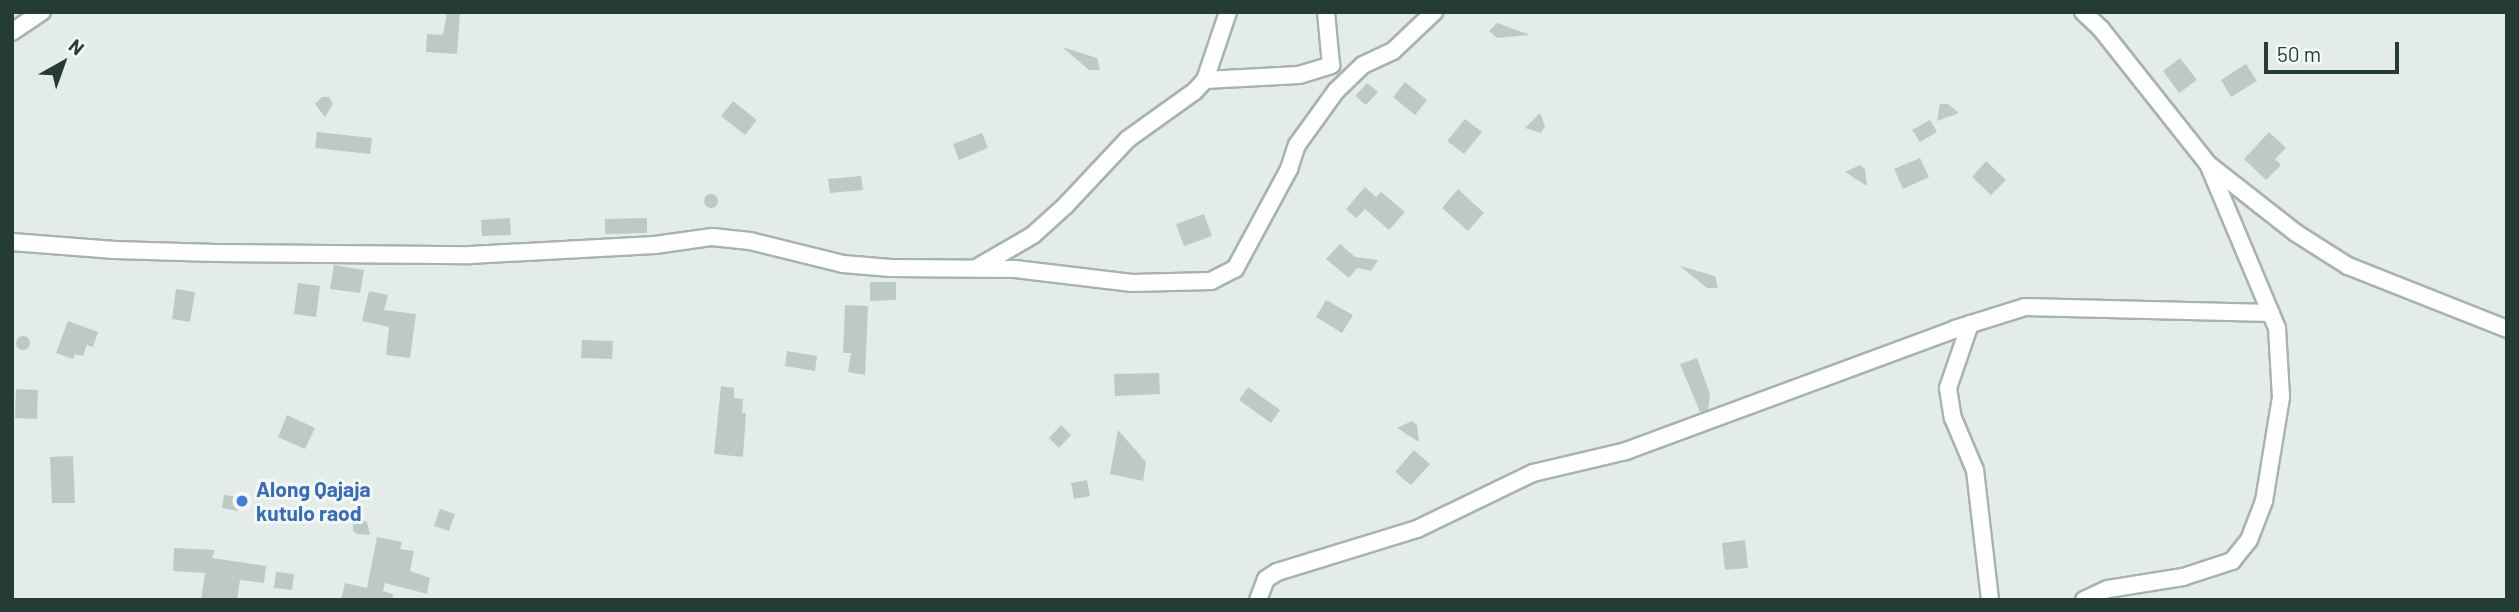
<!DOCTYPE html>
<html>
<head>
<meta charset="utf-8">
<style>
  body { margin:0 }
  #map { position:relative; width:2519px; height:612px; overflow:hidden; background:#e4ece9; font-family:Barlow,sans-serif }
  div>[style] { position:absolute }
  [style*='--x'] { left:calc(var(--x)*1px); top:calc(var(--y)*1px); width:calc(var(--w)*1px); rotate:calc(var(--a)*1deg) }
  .building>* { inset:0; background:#bcc9c5 }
  .round { border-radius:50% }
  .roads { filter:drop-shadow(2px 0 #a7b3b0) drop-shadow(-2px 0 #a7b3b0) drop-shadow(0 2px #a7b3b0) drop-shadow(0 -2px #a7b3b0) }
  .street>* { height:16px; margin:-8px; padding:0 8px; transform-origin:8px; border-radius:8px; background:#fff }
  .dots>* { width:19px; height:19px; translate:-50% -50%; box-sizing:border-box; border:4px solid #f4f9f6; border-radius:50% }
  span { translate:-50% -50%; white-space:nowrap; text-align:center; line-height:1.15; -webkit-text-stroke:6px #f4f9f6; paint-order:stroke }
  .shop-label { font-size:21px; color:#366cbe; font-weight:700 }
  .left { translate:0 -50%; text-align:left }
  .frame { position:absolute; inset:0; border:14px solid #253b36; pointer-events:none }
  .north { position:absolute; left:28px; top:28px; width:70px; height:70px; -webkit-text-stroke:5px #f4f9f6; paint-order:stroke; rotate:40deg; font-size:19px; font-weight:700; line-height:28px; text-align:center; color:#253b36 }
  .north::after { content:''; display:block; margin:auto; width:24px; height:32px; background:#253b36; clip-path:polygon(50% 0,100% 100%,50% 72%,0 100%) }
  .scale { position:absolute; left:2264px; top:42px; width:135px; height:32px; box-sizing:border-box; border:4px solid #253b36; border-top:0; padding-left:9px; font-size:21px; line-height:24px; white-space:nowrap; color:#253b36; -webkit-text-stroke:5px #f4f9f6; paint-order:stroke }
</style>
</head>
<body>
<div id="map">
  <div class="building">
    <i style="clip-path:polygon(447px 12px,460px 12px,457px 54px,426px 52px,427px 34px,443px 35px)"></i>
    <i style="clip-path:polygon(1497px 23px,1530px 35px,1497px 38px,1489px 31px)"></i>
    <i style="clip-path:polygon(1062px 47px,1097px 58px,1100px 70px,1089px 70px)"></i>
    <i style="clip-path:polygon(2180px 58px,2197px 80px,2179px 93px,2163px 71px)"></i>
    <i style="clip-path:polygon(2246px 64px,2257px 81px,2231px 97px,2221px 80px)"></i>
    <i style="clip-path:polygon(1405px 82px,1427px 100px,1415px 115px,1393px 97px)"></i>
    <i style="clip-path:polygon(1367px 83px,1378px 92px,1366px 105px,1355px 96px)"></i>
    <i style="clip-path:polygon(322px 97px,329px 97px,333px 104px,325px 117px,315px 104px)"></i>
    <i style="clip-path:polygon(733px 101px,757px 120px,745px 135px,721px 116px)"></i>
    <i style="clip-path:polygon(1940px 104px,1948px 104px,1959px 113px,1937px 121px)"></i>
    <i style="clip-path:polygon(1540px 113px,1545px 126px,1541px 133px,1525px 128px)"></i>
    <i style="clip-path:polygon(1465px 119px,1482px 132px,1464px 154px,1447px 141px)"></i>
    <i style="clip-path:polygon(1930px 120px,1937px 132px,1920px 142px,1912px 130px)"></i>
    <i style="clip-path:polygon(317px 132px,372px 138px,370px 154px,315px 148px)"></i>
    <i style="clip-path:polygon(2269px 132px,2286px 148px,2275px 159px,2281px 165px,2266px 180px,2244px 159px)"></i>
    <i style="clip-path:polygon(982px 133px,988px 148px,959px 160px,953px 144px)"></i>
    <i style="clip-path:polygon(1920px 158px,1929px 177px,1903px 189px,1894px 169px)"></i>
    <i style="clip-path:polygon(1986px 161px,2006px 180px,1991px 195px,1972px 177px)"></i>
    <i style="clip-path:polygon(1860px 165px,1865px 169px,1867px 186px,1845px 172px)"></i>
    <i style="clip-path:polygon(861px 176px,863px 190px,830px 193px,828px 179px)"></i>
    <i style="clip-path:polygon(1365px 187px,1376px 197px,1381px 192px,1405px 212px,1389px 230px,1365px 209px,1356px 218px,1346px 209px)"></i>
    <i style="clip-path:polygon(1458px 189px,1484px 213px,1468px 231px,1442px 208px)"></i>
    <i class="round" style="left:704px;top:194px;width:14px;height:14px"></i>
    <i style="clip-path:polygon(1204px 214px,1212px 236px,1184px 246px,1176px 224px)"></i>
    <i style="clip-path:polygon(510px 218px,511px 235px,482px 236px,481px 220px)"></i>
    <i style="clip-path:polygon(647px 218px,647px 233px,605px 234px,605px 219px)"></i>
    <i style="clip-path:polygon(1340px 244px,1355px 257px,1378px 260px,1371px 271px,1357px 268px,1349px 278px,1326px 259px)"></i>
    <i style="clip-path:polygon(334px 265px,364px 270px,360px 293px,330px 289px)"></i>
    <i style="clip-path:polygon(1680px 266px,1715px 276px,1718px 288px,1707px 288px)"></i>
    <i style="clip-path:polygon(870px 282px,896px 282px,896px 300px,870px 301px)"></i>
    <i style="clip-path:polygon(298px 283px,320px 286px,316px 317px,294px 314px)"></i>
    <i style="clip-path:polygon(176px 289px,195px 292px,190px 322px,172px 319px)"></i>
    <i style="clip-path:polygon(369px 291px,388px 295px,384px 310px,416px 314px,410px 358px,386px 355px,389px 327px,362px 321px)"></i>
    <i style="clip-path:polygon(1326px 300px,1353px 315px,1342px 333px,1316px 317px)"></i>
    <i style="clip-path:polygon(845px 305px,868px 306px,865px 375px,848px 372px,851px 353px,843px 353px)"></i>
    <i style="clip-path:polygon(68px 321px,98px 332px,93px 347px,87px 345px,83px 356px,75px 354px,73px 359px,56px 353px)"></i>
    <i class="round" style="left:16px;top:336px;width:14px;height:14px"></i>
    <i style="clip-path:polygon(582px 340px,613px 341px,612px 359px,581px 358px)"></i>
    <i style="clip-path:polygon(787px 351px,817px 356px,815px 371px,785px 366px)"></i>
    <i style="clip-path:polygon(1697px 358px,1710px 394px,1708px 410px,1700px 412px,1680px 364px)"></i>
    <i style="clip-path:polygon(1159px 373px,1160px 394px,1115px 396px,1114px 374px)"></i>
    <i style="clip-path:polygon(721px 386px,734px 388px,734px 398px,743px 399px,742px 413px,746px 413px,743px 457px,714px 454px)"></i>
    <i style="clip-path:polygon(1248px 387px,1280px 410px,1271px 423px,1239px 400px)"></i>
    <i style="clip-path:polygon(16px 389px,38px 390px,37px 419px,15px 418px)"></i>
    <i style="clip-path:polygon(287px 415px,315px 428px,305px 449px,278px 437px)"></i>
    <i style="clip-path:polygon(1412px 421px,1417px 425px,1419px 442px,1397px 428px)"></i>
    <i style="clip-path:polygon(1061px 425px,1071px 435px,1059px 448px,1049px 438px)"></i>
    <i style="clip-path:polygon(1118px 430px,1146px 462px,1143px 481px,1110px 474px)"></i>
    <i style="clip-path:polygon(1414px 450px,1430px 464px,1411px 485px,1395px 472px)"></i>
    <i style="clip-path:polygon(73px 456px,75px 503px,52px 503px,50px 457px)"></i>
    <i style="clip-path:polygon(1087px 480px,1090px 496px,1074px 499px,1071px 483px)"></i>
    <i style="clip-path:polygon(224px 495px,241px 497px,238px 511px,222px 508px)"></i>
    <i style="clip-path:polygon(440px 509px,455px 514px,449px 531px,434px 526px)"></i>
    <i style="clip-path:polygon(360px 519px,367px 522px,370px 535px,357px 534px,353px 531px,353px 523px)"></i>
    <i style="clip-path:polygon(377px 537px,402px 542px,400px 549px,414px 551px,410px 571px,430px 578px,427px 594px,385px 583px,383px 591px,393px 594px,392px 600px,341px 600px,345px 583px,367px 588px)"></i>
    <i style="clip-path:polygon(1745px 540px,1748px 568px,1725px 570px,1722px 543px)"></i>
    <i style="clip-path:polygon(174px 548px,215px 550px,212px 558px,266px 566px,264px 583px,240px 580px,237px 600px,201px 600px,205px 573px,173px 571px)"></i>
    <i style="clip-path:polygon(276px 572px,294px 574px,292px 590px,274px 588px)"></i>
  </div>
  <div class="roads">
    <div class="street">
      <i style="--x:2083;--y:12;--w:25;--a:43"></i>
      <i style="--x:2101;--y:29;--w:172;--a:51.6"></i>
      <i style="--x:2208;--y:164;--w:112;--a:38.1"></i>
      <i style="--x:2296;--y:233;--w:62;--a:32.4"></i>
      <i style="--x:2348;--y:266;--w:171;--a:21.6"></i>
      <i style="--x:12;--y:32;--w:36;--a:-34"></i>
      <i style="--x:1205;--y:80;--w:94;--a:-3"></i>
      <i style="--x:1299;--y:75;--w:34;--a:-17"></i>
      <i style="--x:1331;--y:65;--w:53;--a:-95.4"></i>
      <i style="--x:12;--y:242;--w:103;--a:4.4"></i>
      <i style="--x:115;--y:250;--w:101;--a:1.7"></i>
      <i style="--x:216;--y:253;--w:254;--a:0.5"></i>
      <i style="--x:470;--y:255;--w:185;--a:-3.1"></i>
      <i style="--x:655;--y:245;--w:58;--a:-8"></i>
      <i style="--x:712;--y:237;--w:38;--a:6"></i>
      <i style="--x:750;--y:241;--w:96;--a:13.9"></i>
      <i style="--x:843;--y:264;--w:48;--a:4.8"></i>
      <i style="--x:891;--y:268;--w:124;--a:0.5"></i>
      <i style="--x:1015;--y:269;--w:118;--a:6.8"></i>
      <i style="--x:1132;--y:283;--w:79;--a:-1.5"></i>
      <i style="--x:1211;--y:281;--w:27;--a:-27"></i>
      <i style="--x:1235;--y:269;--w:114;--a:-61.6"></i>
      <i style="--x:1289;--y:169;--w:25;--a:-72"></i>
      <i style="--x:1297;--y:145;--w:67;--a:-54.2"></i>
      <i style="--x:1336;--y:91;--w:37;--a:-44"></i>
      <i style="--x:1363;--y:65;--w:33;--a:-25"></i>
      <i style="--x:1393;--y:51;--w:57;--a:-43.6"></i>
      <i style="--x:978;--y:267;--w:64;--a:-30.2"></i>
      <i style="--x:1033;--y:235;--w:43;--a:-42.2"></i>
      <i style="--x:1065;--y:206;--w:92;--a:-46.8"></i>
      <i style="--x:1128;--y:139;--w:82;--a:-35.6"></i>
      <i style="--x:1195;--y:91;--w:15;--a:-48"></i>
      <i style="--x:1205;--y:80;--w:72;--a:-71.3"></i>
      <i style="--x:1970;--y:324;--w:68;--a:109"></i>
      <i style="--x:1948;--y:388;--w:30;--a:81"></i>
      <i style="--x:1953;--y:418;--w:56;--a:67.1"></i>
      <i style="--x:1975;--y:470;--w:131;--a:83.4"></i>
      <i style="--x:1258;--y:600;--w:22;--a:-69"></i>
      <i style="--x:1266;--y:579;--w:13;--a:-32"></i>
      <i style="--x:1277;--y:572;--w:146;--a:-17.1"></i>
      <i style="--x:1417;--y:529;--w:129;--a:-25.8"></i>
      <i style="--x:1533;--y:473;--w:96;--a:-13.3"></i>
      <i style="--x:1626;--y:451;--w:351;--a:-20.3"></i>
      <i style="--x:1955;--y:329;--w:73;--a:-17.4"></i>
      <i style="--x:2025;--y:307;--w:246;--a:1.4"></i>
      <i style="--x:2084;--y:600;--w:26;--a:-25"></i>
      <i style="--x:2108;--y:589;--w:76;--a:-9.1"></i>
      <i style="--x:2183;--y:577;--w:52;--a:-18.1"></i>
      <i style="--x:2232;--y:561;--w:27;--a:-51"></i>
      <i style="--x:2249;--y:540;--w:42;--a:-69"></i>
      <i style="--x:2264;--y:501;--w:105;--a:-80.7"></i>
      <i style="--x:2281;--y:397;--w:69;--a:-93.3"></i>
      <i style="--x:2277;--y:328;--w:178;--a:-112.8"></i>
    </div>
  </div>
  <div class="dots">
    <i style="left:242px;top:501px;background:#3f7fe0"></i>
  </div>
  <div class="shop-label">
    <span class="left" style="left:256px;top:501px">Along Qajaja<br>kutulo raod</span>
  </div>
  <div class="frame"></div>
  <div class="north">N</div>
  <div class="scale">50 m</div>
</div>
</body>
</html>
